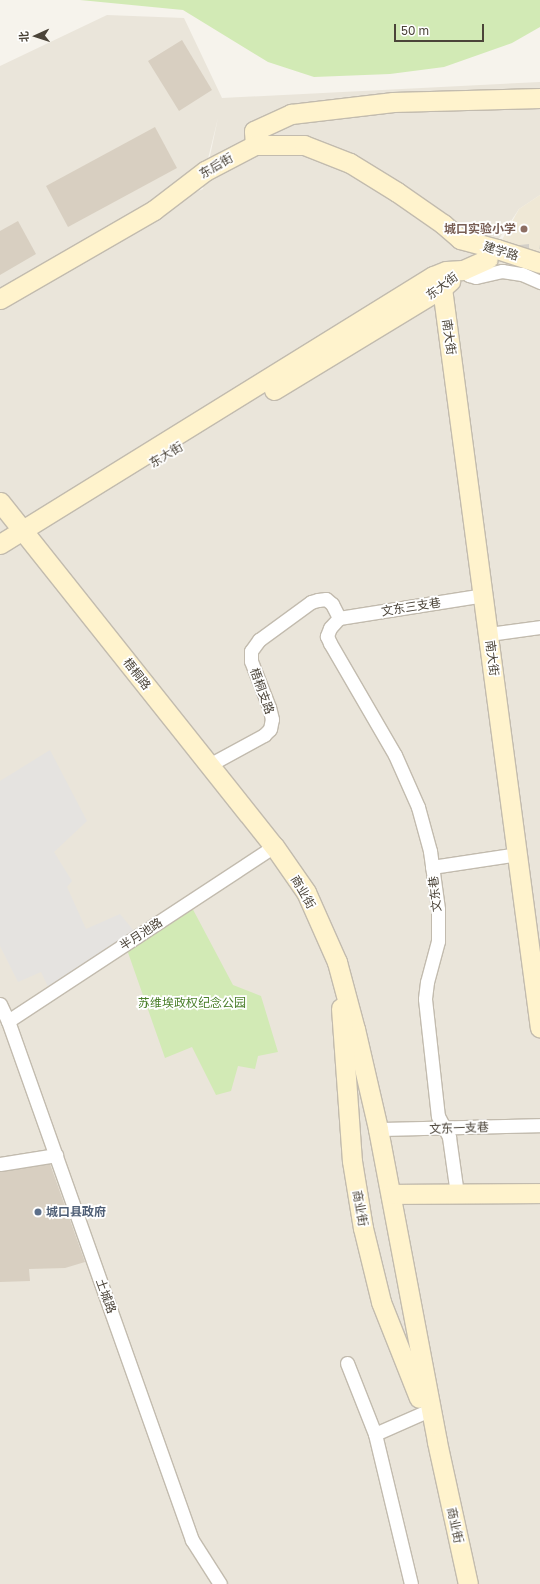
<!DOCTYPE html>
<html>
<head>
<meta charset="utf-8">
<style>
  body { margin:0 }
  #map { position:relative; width:540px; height:1584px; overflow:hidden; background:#f6f3ec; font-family:"Golos Text","Noto Sans SC",sans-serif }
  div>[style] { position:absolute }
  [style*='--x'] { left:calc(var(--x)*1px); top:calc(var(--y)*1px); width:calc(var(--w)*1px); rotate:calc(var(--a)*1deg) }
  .residential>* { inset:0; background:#eae5da }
  .education>* { inset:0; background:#efe8d6 }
  .green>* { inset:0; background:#d2eab5 }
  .parking>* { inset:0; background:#e5e3e0 }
  .building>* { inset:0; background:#d8cfc1 }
  .secondary-tunnel>* { height:19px; margin-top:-9.5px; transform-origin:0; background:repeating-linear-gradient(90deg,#d4d0c8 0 19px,transparent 0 29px) }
  .roads { filter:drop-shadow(1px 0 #c2bbae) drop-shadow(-1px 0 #c2bbae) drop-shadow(0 1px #c2bbae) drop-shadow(0 -1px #c2bbae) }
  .street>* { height:13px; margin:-6.5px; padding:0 6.5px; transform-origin:6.5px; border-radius:6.5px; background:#fff }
  .secondary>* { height:19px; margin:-9.5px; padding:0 9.5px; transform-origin:9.5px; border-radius:9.5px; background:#fff3cd }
  .dots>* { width:11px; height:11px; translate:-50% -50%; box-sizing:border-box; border:2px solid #fff; border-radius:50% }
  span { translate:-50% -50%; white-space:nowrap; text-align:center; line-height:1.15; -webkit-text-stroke:3.5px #fff; paint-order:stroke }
  .street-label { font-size:12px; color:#4b4439 }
  .education-label { font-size:12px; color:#785e54; font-weight:700 }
  .right { translate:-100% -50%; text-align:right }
  .park-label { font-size:12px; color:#4a7f2a }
  .service-label { font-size:12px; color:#4e5e75; font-weight:700 }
  .left { translate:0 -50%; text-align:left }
  .north { position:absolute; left:16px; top:16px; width:40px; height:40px; -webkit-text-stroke:3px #fff; paint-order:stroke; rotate:267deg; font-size:11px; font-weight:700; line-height:16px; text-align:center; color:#4b4439 }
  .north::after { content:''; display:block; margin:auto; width:14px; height:18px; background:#4b4439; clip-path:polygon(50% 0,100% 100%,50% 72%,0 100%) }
  .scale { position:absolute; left:394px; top:24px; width:90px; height:18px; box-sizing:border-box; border:2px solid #4b4439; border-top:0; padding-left:5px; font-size:12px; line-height:14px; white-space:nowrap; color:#4b4439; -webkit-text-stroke:3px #fff; paint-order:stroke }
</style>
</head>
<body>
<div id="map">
  <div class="residential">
    <i style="clip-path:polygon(evenodd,107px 15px,184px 18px,222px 98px,540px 82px,540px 195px,519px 209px,497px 242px,540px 257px,540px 1584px,0 1584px,0 66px,107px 15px,218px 118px,203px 189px,156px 209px,205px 171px,218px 118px)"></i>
  </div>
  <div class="education">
    <i style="clip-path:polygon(540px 195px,540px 263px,497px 249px,519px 209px)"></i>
  </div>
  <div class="green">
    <i style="clip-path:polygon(80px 0,540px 0,540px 27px,512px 43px,444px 67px,390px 74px,314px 77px,268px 62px,183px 10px)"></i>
    <i style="clip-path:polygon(189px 902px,233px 985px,261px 996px,278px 1052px,258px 1056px,255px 1069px,238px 1066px,231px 1091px,216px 1095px,192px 1047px,165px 1058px,125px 944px)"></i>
  </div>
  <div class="parking">
    <i style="clip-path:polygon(50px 750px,87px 821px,54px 852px,72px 881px,67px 887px,86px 929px,120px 914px,138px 936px,51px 993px,41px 972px,18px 982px,0 946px,0 781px)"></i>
  </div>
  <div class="building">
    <i style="clip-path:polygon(182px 40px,212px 90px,179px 111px,148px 61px)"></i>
    <i style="clip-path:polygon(155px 127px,177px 168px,68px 227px,46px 186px)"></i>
    <i style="clip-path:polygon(18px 221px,36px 254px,0 275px,0 231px)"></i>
    <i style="clip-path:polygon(50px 1164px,85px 1262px,65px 1268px,29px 1269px,30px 1281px,0 1282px,0 1172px)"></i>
  </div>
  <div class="secondary-tunnel">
    <i style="--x:511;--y:255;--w:29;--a:-6"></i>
  </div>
  <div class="roads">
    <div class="street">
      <i style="--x:463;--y:270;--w:8;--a:40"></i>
      <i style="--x:469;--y:275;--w:7;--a:16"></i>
      <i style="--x:476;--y:277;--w:27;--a:-13"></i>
      <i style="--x:502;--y:271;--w:20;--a:9"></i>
      <i style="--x:522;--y:274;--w:20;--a:24"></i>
      <i style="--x:339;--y:618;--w:13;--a:132"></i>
      <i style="--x:330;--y:628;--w:9;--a:111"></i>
      <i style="--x:327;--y:636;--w:8;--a:67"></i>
      <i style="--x:330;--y:643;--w:129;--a:59.9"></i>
      <i style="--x:395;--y:755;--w:57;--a:66.1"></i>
      <i style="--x:418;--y:807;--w:46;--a:74.7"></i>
      <i style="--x:430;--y:851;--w:59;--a:82.1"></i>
      <i style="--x:438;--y:909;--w:32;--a:90"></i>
      <i style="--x:438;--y:941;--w:42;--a:105"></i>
      <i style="--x:427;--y:982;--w:17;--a:97"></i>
      <i style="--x:425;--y:999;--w:118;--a:83.7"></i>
      <i style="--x:438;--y:1116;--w:24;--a:62"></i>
      <i style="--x:449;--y:1137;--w:58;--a:82"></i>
      <i style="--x:339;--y:618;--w:147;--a:-9"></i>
      <i style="--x:489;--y:634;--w:51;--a:-7.8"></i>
      <i style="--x:209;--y:765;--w:63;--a:-28.6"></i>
      <i style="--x:264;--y:735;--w:8;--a:-45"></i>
      <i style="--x:270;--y:729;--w:10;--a:-79"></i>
      <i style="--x:272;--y:719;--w:12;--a:-104"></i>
      <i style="--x:269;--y:707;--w:49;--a:-111.4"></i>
      <i style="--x:251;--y:661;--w:10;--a:-90"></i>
      <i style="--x:251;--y:651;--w:14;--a:-54"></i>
      <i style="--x:259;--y:640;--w:64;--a:-36.2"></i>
      <i style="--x:311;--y:602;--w:7;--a:-16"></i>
      <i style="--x:318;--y:600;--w:8;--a:-7"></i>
      <i style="--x:326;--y:599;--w:8;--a:40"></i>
      <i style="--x:332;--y:604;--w:16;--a:63"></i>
      <i style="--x:432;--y:867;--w:87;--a:-8.6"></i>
      <i style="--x:0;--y:1004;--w:19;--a:65"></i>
      <i style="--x:8;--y:1021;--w:551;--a:70.48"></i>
      <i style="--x:192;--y:1540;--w:52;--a:57.5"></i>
      <i style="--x:8;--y:1021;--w:318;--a:-33.3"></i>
      <i style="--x:378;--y:1129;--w:162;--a:-1.4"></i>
      <i style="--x:0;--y:1164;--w:57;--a:-9.1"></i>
      <i style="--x:347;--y:1363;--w:76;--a:68.5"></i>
      <i style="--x:375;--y:1434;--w:154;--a:76.5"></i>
      <i style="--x:375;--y:1434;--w:55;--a:-23.7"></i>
    </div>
    <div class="secondary">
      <i style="--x:255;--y:145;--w:14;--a:-94"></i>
      <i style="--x:254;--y:131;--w:41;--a:-24.7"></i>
      <i style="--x:291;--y:114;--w:103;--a:-6.7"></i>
      <i style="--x:393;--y:102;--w:147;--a:-1.6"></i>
      <i style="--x:442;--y:288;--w:746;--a:82.46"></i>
      <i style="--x:0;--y:299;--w:178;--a:-30"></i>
      <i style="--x:154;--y:210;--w:64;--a:-37.4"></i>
      <i style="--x:205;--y:171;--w:56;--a:-27.5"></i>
      <i style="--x:255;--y:145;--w:49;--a:0"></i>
      <i style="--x:304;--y:145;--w:49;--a:21.4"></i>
      <i style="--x:350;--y:163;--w:55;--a:31.7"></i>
      <i style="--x:397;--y:192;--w:56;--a:34.8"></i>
      <i style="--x:443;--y:224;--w:23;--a:41"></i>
      <i style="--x:460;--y:239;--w:38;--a:15"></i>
      <i style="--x:497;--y:249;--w:45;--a:18"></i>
      <i style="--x:274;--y:390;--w:197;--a:-31.3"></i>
      <i style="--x:442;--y:288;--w:11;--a:-41"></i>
      <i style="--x:0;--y:502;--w:440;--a:51.5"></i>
      <i style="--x:274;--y:846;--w:56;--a:55.2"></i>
      <i style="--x:306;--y:892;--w:77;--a:66.1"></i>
      <i style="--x:337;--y:962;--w:69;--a:75"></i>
      <i style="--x:355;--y:1029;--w:103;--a:77"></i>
      <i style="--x:378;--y:1129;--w:319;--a:79.3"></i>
      <i style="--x:437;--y:1442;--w:145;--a:77.7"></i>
      <i style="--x:0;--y:544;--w:509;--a:-31.75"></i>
      <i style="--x:433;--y:276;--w:14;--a:-21"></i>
      <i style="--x:446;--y:271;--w:17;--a:-3"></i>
      <i style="--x:463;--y:270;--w:27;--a:-24"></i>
      <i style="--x:341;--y:1008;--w:153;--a:85.9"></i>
      <i style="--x:352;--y:1161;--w:68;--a:80.7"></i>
      <i style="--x:363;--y:1228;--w:76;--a:76.3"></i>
      <i style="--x:381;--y:1302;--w:103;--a:68.4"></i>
      <i style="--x:391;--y:1194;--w:149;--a:-0.4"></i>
    </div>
  </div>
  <div class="dots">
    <i style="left:524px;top:229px;background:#8d6e63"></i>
    <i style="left:38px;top:1212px;background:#5c6f8a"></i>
  </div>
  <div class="street-label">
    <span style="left:216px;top:166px;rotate:-30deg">东后街</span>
    <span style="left:501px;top:251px;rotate:17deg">建学路</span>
    <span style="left:442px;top:286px;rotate:-37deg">东大街</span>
    <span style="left:449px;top:337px;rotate:82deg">南大街</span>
    <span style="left:166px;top:455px;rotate:-31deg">东大街</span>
    <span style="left:411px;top:607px;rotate:-9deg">文东三支巷</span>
    <span style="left:492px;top:658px;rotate:83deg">南大街</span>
    <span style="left:137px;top:674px;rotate:52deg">梧桐路</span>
    <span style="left:262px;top:691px;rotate:70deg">梧桐支路</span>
    <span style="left:303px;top:892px;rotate:60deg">商业街</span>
    <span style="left:435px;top:894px;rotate:-96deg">文东巷</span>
    <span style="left:141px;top:934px;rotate:-33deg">半月池路</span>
    <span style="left:459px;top:1128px;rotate:-2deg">文东一支巷</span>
    <span style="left:360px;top:1208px;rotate:80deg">商业街</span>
    <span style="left:106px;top:1296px;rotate:70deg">土城路</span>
    <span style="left:455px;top:1525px;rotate:78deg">商业街</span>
  </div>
  <div class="education-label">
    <span class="right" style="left:516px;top:229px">城口实验小学</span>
  </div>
  <div class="park-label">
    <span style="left:192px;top:1003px">苏维埃政权纪念公园</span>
  </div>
  <div class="service-label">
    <span class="left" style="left:46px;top:1212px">城口县政府</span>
  </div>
  <div class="north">北</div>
  <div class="scale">50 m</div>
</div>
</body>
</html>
